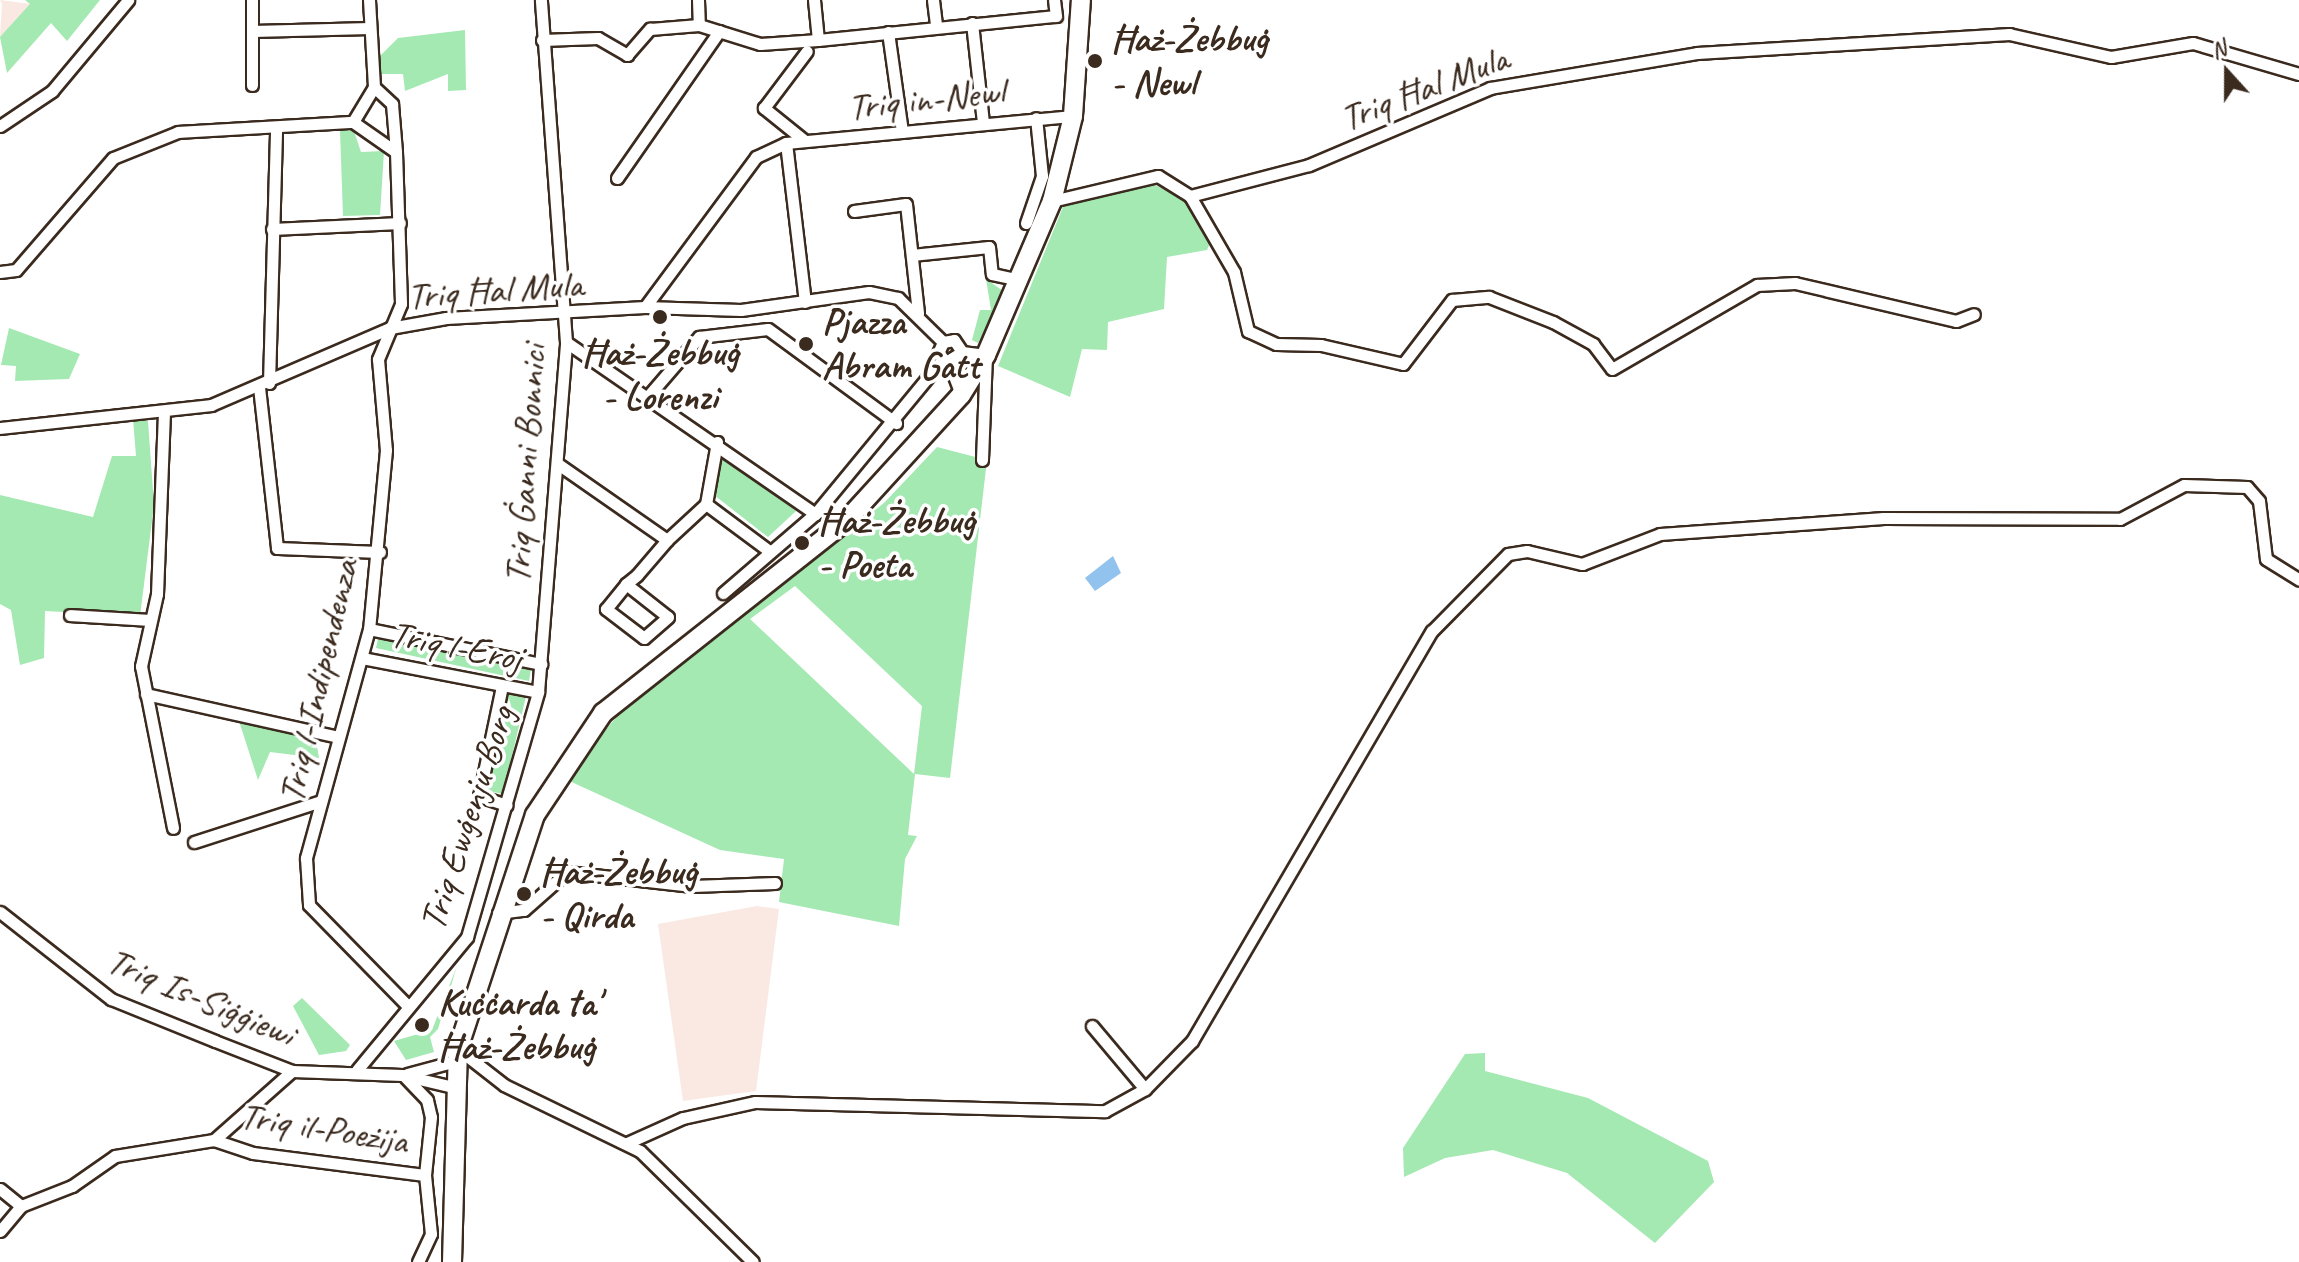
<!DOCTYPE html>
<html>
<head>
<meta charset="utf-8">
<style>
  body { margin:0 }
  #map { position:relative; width:2299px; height:1262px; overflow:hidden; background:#fff; font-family:Caveat,sans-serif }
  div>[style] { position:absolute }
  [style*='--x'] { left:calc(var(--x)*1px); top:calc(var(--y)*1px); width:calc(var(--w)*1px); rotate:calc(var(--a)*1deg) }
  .built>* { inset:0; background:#f9e9e2 }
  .green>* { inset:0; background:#a4e8b2 }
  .water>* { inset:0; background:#92c3ee }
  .roads { filter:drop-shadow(2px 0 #3b2a1e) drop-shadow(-2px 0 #3b2a1e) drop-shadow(0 2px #3b2a1e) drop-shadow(0 -2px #3b2a1e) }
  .minor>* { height:11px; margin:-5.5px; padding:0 5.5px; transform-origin:5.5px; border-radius:5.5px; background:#fff }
  .primary>* { height:18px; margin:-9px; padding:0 9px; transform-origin:9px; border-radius:9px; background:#fff }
  .dots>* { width:22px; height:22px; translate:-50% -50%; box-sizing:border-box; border:4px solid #fff; border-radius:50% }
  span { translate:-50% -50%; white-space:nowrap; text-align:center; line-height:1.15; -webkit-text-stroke:7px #fff; paint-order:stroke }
  .poi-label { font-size:38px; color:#3b2a1e; font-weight:700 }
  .left { translate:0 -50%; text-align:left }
  .street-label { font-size:38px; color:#3b2a1e }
  .north { position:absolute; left:2187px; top:32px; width:80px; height:80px; -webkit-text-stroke:6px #fff; paint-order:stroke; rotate:339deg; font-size:22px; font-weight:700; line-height:32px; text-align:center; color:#3b2a1e }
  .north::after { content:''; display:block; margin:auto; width:28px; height:36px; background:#3b2a1e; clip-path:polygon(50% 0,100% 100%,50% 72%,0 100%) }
</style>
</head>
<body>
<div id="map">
  <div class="built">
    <i style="clip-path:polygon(0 0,31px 4px,0 37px,2px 4px)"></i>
    <i style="clip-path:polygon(757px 906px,779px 909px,756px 1091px,683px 1101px,658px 924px)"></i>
  </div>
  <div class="green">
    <i style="clip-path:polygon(25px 0,100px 0,67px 41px,51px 23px,7px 73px,0 37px,30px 4px)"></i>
    <i style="clip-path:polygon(465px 30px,466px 90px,448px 91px,448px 74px,405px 91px,403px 74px,379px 74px,378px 58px,398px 38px)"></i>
    <i style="clip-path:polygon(353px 128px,361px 152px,384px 151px,380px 215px,343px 216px,340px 130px)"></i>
    <i style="clip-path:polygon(1149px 182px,1187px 201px,1212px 239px,1207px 250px,1167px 257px,1164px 309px,1108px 322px,1107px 350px,1082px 349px,1070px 397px,998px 366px,1063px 207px)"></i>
    <i style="clip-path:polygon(986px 279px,1006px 293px,978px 343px,972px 340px,980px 310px,991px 310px)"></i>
    <i style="clip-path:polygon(9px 328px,80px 354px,69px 379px,15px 381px,16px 366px,1px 365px)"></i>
    <i style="clip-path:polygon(133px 419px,148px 421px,154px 505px,140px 616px,45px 611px,44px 658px,20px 665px,11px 610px,0 604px,0 495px,93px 517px,112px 456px,136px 456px)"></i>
    <i style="clip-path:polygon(evenodd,937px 447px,987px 460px,950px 778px,915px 774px,908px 835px,917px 836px,905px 859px,899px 926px,779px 902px,784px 859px,720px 850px,565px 779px,628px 703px,884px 503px,937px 447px,795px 586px,922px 706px,914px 774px,750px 619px,795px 586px)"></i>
    <i style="clip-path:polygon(723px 456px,796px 511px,768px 537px,714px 495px)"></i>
    <i style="clip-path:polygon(378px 639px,531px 669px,529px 681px,376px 648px)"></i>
    <i style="clip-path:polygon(507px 691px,526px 696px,503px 794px,484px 790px)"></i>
    <i style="clip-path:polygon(239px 721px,316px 740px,319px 758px,270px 752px,258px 780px)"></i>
    <i style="clip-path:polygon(457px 966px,438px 1029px,430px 1037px,434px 1052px,406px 1060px,394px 1041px,432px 1030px)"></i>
    <i style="clip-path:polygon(302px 998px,350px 1045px,346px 1051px,319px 1055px,293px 1006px)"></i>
    <i style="clip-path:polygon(1485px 1053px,1485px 1071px,1588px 1098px,1708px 1161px,1714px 1182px,1655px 1243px,1567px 1173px,1493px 1150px,1445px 1158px,1404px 1177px,1403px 1148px,1465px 1054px)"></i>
  </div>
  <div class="water">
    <i style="clip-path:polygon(1113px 556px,1121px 573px,1095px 591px,1085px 578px)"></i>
  </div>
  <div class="roads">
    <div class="minor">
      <i style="--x:252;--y:0;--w:85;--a:90"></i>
      <i style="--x:369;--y:0;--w:87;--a:86.7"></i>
      <i style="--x:374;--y:87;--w:41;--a:121"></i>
      <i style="--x:353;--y:122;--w:52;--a:34.9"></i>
      <i style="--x:396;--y:152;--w:152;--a:88.1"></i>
      <i style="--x:401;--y:304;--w:60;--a:112.7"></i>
      <i style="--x:378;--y:359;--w:91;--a:85"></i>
      <i style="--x:386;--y:450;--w:180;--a:95.4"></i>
      <i style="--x:369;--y:629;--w:238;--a:105.4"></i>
      <i style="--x:306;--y:858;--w:47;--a:86.3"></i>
      <i style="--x:309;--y:905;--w:139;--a:45.6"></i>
      <i style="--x:698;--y:0;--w:25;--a:88"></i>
      <i style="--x:814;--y:0;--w:40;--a:84.3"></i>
      <i style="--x:933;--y:0;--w:25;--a:83"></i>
      <i style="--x:972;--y:23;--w:101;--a:83.7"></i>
      <i style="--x:252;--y:31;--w:118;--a:-1.5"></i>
      <i style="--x:888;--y:32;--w:101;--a:82"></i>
      <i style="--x:542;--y:40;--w:56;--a:-2"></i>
      <i style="--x:598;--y:38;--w:34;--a:30"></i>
      <i style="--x:627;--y:55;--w:35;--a:-49"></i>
      <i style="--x:650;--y:29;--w:49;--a:-4.7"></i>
      <i style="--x:699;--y:25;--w:64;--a:17.3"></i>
      <i style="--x:760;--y:44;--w:58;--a:-3.9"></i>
      <i style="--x:818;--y:40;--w:239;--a:-5.8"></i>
      <i style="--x:1056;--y:16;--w:16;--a:-97"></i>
      <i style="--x:374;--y:87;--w:25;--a:43"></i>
      <i style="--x:392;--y:104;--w:48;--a:85.2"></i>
      <i style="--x:0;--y:126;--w:63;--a:-33.9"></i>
      <i style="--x:52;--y:91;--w:119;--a:-50.1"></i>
      <i style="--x:805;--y:141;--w:53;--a:-141.2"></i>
      <i style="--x:764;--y:108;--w:71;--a:-53"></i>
      <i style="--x:786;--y:143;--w:160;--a:83.2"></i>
      <i style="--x:617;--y:178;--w:179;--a:-55.2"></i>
      <i style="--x:1190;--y:196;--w:123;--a:-14.6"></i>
      <i style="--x:1309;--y:165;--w:197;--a:-23"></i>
      <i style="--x:1490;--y:88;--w:210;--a:-9.6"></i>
      <i style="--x:1697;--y:53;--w:313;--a:-3.5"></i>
      <i style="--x:2009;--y:34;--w:105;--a:12.7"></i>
      <i style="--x:2111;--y:57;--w:83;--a:-9.7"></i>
      <i style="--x:2193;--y:43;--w:110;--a:16.3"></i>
      <i style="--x:1052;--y:201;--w:109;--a:-13.3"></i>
      <i style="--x:1158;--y:176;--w:38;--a:32"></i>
      <i style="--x:1190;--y:196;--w:88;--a:59.9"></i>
      <i style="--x:1234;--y:272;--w:61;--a:76.7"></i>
      <i style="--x:1248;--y:331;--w:31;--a:25"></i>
      <i style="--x:1276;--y:344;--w:45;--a:1.3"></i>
      <i style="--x:1321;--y:345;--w:84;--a:13"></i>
      <i style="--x:1403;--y:364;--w:81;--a:-52.6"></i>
      <i style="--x:1452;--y:300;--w:37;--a:-5"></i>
      <i style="--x:1489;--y:297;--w:69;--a:21.3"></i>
      <i style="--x:1553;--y:322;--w:46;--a:28.8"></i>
      <i style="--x:1593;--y:344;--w:31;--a:53"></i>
      <i style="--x:1612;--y:369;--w:168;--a:-30.1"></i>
      <i style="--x:1757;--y:285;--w:38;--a:-3"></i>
      <i style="--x:1795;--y:283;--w:165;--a:13.3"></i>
      <i style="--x:1956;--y:321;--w:19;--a:-21"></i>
      <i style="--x:854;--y:211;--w:52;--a:-7.7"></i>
      <i style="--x:906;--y:204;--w:110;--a:83.7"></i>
      <i style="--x:1026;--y:223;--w:50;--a:-71.2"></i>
      <i style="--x:1042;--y:176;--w:58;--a:-95.9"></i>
      <i style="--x:272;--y:229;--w:128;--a:-2.7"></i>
      <i style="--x:912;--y:255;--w:77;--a:-5.9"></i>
      <i style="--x:989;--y:247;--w:27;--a:84"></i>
      <i style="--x:992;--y:274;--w:29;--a:12"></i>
      <i style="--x:0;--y:272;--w:16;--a:-7"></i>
      <i style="--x:16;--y:270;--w:148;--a:-49.1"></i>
      <i style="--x:113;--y:158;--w:70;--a:-21.8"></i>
      <i style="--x:178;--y:132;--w:175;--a:-3.3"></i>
      <i style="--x:645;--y:307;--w:187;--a:-53.5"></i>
      <i style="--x:756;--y:157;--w:33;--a:-25"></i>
      <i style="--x:786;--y:143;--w:288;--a:-5.4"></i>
      <i style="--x:566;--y:342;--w:303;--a:34.6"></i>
      <i style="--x:943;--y:342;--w:12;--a:114"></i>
      <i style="--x:938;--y:353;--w:12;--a:48"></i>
      <i style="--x:946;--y:362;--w:19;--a:-32"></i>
      <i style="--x:943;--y:342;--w:11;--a:-10"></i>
      <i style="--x:954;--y:340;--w:14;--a:56"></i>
      <i style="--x:962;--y:352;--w:24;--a:7"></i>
      <i style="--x:986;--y:355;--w:105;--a:92.2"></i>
      <i style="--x:949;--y:363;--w:34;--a:69"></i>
      <i style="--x:269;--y:383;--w:256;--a:-88.4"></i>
      <i style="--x:259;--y:387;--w:162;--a:83.6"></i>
      <i style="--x:277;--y:548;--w:103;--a:2.2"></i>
      <i style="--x:649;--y:395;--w:77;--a:-49.2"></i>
      <i style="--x:699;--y:337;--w:69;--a:-6.6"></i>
      <i style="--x:768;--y:329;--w:159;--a:36.3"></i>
      <i style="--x:164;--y:412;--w:182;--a:92.2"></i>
      <i style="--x:157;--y:594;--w:74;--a:102.5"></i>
      <i style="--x:141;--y:666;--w:165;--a:78.8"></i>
      <i style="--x:0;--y:428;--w:212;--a:-6.2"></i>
      <i style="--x:211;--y:405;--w:195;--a:-23.3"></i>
      <i style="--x:390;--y:328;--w:57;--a:-10.1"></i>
      <i style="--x:446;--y:318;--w:199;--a:-3.2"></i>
      <i style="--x:645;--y:307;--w:96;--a:1.8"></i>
      <i style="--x:741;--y:310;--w:129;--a:-8"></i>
      <i style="--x:869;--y:292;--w:30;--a:12"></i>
      <i style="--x:898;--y:298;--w:63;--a:44.4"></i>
      <i style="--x:558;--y:464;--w:133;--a:34.9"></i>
      <i style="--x:706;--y:504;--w:79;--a:36.7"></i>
      <i style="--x:626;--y:584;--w:53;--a:38.2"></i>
      <i style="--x:668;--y:617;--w:32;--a:139"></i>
      <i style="--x:644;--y:638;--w:48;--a:-142.7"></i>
      <i style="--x:606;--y:609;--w:32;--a:-51"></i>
      <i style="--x:626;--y:584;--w:14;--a:-39"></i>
      <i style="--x:637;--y:575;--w:46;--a:-49.4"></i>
      <i style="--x:667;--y:540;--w:53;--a:-42.7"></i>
      <i style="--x:706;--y:504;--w:63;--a:-79.9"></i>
      <i style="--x:723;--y:593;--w:121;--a:-40.7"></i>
      <i style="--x:815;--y:514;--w:200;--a:-50.5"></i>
      <i style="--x:70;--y:615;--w:79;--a:3.6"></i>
      <i style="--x:369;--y:629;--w:176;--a:11.5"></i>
      <i style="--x:362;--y:658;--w:179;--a:10.9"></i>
      <i style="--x:502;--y:686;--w:112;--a:101.8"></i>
      <i style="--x:479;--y:796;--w:29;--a:18"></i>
      <i style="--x:146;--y:694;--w:197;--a:12.6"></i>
      <i style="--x:194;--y:842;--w:133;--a:-17.9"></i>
      <i style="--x:0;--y:912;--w:141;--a:38.1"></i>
      <i style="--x:111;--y:999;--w:112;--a:22"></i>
      <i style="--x:215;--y:1041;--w:83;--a:21.3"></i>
      <i style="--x:292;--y:1071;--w:110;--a:2.1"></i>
      <i style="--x:402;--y:1075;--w:52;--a:13.2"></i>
      <i style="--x:498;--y:913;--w:26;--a:-7"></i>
      <i style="--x:524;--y:910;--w:57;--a:-41.5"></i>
      <i style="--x:567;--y:872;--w:126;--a:6.4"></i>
      <i style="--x:692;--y:886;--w:83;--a:-2.1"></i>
      <i style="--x:1092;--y:1026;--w:82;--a:49.9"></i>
      <i style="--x:458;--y:1049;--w:58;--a:38"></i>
      <i style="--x:504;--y:1085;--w:151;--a:25.9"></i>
      <i style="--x:640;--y:1151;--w:158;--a:44.5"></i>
      <i style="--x:357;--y:1070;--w:173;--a:-50.4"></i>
      <i style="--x:467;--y:937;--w:255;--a:-73.8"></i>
      <i style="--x:538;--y:692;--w:351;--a:-85.4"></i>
      <i style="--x:566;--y:342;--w:343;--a:-94.2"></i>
      <i style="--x:407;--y:1074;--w:51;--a:-14.9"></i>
      <i style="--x:406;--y:1078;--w:30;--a:46"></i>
      <i style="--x:427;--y:1100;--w:17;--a:77"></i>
      <i style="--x:431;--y:1117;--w:58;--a:95.9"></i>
      <i style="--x:425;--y:1175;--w:59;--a:84.2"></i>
      <i style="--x:431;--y:1234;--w:31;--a:115"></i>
      <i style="--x:214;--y:1140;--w:41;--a:18.4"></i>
      <i style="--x:253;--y:1153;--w:173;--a:7.3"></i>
      <i style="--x:627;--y:1143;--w:61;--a:-24.1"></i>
      <i style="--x:683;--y:1118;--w:74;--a:-12.5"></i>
      <i style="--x:755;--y:1102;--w:350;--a:1.5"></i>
      <i style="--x:1105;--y:1111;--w:46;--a:-28.8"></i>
      <i style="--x:1145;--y:1089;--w:67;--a:-45.6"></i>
      <i style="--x:1192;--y:1041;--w:475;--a:-59.7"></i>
      <i style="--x:1432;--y:631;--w:108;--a:-45.4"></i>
      <i style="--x:1508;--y:554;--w:19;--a:-9"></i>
      <i style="--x:1527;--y:551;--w:57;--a:13.3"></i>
      <i style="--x:1582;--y:564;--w:84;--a:-21"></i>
      <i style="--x:1660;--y:534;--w:224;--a:-4.1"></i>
      <i style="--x:1883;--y:518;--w:237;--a:0.2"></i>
      <i style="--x:2120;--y:519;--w:72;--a:-28"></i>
      <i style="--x:2184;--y:485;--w:63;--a:1.8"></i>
      <i style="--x:2247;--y:487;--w:18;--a:49"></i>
      <i style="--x:2259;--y:501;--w:58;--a:83.1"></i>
      <i style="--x:2266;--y:559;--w:39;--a:32"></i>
      <i style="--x:0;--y:1189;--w:27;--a:39"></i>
      <i style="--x:0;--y:1231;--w:33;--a:-50"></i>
      <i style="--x:21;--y:1206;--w:55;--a:-21.4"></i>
      <i style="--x:72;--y:1186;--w:52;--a:-34.9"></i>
      <i style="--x:115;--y:1156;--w:100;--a:-9.2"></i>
      <i style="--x:214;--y:1140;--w:104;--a:-41.5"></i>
    </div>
    <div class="primary">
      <i style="--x:452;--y:1262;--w:213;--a:-88.4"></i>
      <i style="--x:458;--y:1049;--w:246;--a:-71.8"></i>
      <i style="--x:535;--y:815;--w:123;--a:-56.3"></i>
      <i style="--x:603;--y:713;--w:308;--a:-38.3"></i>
      <i style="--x:845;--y:522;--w:172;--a:-47.6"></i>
      <i style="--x:961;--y:395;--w:47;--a:-58"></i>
      <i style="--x:986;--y:355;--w:168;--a:-66.8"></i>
      <i style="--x:1052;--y:201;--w:88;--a:-76.1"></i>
      <i style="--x:1073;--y:116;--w:116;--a:-86.1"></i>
    </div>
  </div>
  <div class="dots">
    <i style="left:1095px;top:61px;background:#3b2a1e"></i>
    <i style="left:660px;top:317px;background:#3b2a1e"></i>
    <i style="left:806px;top:344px;background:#3b2a1e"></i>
    <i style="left:802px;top:543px;background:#3b2a1e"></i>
    <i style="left:524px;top:894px;background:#3b2a1e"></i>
    <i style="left:422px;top:1025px;background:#3b2a1e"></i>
  </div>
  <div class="poi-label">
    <span class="left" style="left:1111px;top:61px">Ħaż-Żebbuġ<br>- Newl</span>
    <span class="left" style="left:822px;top:344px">Pjazza<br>Abram Gatt</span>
    <span style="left:660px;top:375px">Ħaż-Żebbuġ<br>- Lorenzi</span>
    <span class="left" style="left:818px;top:543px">Ħaż-Żebbuġ<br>- Poeta</span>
    <span class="left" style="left:540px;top:894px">Ħaż-Żebbuġ<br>- Qirda</span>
    <span class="left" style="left:438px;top:1025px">Kuċċarda ta'<br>Ħaż-Żebbuġ</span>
  </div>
  <div class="street-label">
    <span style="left:1424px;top:88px;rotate:-21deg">Triq Ħal Mula</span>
    <span style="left:926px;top:99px;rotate:-6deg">Triq in-Newl</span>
    <span style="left:495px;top:290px;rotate:-4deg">Triq Ħal Mula</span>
    <span style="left:525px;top:464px;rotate:-86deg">Triq Ġanni Bonnici</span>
    <span style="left:456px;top:646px;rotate:11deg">Triq l-Eroj</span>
    <span style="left:318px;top:681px;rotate:-77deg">Triq l-Indipendenza</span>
    <span style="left:467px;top:818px;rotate:-72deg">Triq Ewġenju Borg</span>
    <span style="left:201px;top:997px;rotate:23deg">Triq Is-Siġġiewi</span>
    <span style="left:324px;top:1128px;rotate:9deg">Triq il-Poeżija</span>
  </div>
  <div class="north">N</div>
</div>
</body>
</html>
